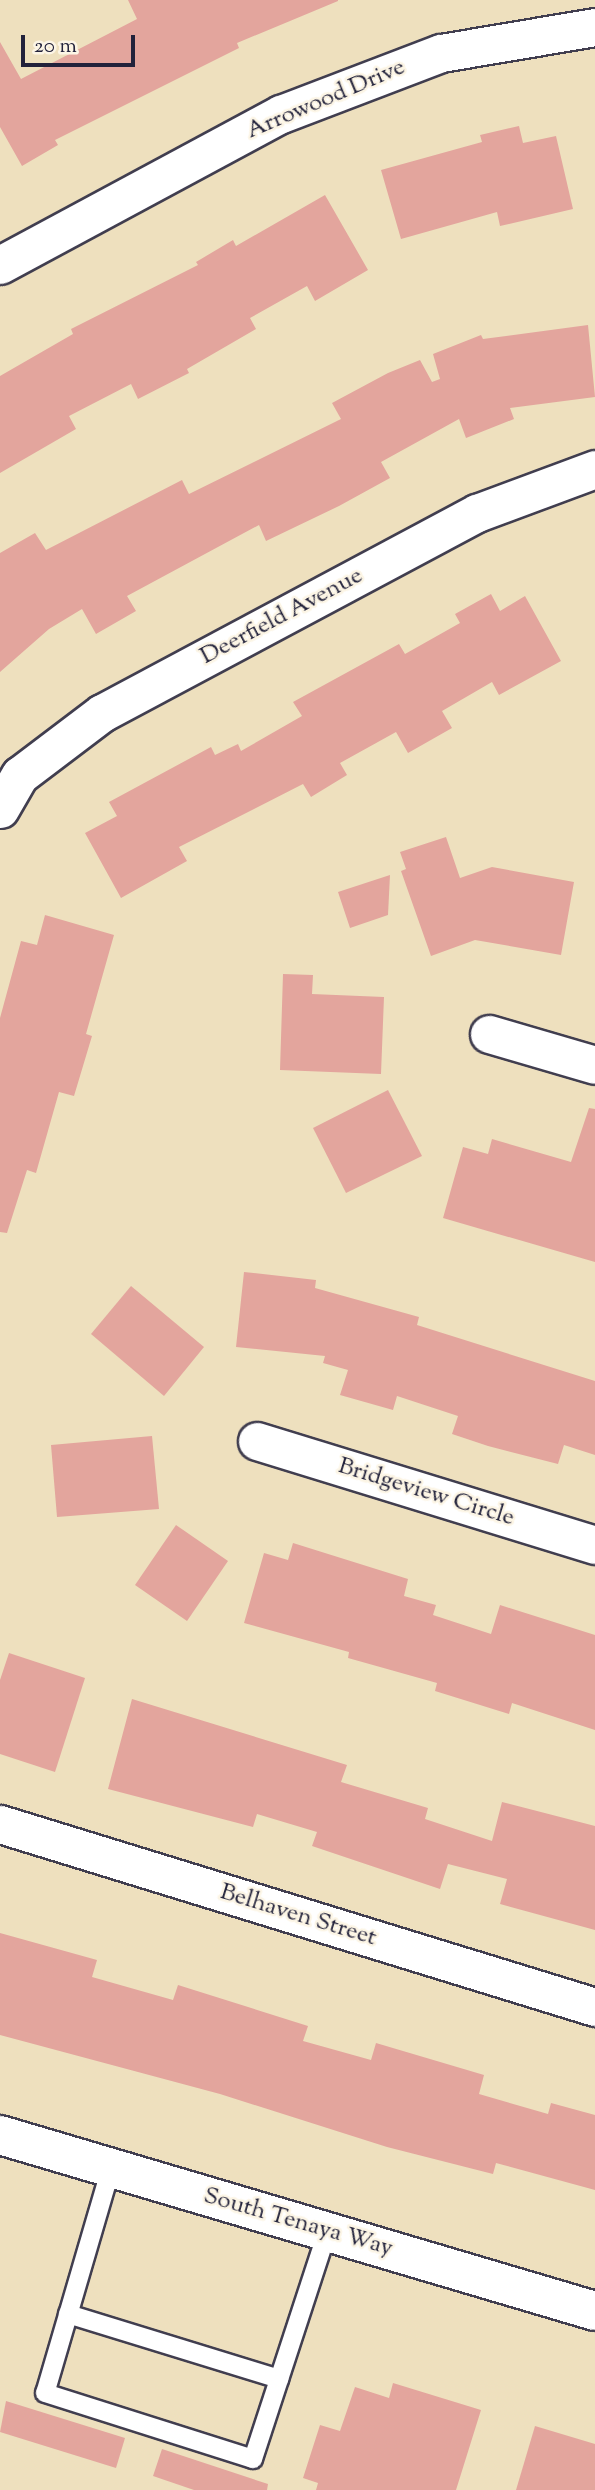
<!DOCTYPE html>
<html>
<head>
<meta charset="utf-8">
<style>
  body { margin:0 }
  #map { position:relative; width:595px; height:2490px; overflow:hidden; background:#eee0be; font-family:"Sorts Mill Goudy",serif }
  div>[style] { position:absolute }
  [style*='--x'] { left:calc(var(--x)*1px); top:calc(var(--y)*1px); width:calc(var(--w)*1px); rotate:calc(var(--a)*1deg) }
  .building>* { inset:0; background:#e3a59d }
  .roads { filter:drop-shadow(2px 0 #413e4f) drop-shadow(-2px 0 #413e4f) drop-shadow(0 2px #413e4f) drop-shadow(0 -2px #413e4f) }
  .service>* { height:18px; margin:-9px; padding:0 9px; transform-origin:9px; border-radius:9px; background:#fff }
  .minor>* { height:37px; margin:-18.5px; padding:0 18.5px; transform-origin:18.5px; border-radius:18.5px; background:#fff }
  .tertiary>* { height:38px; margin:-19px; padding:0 19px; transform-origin:19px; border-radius:19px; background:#fff }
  span { translate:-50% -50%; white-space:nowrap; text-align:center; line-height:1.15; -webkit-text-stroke:5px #fcf5e5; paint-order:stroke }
  .street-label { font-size:24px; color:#22223b }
  .scale { position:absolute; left:21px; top:35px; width:114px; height:32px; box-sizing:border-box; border:4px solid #22223b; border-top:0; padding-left:9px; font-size:21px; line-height:24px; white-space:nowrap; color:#22223b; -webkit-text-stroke:5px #fcf5e5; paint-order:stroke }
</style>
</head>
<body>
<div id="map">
  <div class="building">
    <i style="clip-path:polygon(128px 0,338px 0,338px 1px,237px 43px,239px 48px,55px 140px,58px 145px,22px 166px,0 127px,0 42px,21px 79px,137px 19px)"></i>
    <i style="clip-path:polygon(519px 126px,523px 143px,556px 136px,573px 209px,500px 226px,497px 212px,401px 239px,381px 170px,482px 142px,480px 135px)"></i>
    <i style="clip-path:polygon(325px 195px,368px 270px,315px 301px,307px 286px,250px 318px,256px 329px,187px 369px,189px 373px,138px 399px,131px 384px,69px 416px,76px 429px,0 473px,0 376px,73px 334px,71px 329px,198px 265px,196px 262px,233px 240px,236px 246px)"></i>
    <i style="clip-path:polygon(588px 325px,595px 397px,510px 408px,514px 419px,466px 438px,459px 419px,381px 462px,390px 478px,339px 506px,266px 541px,259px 525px,127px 596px,136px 611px,96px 634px,82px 609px,49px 629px,0 672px,0 553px,35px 533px,46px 550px,182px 480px,189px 494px,341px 419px,332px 403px,388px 373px,420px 360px,432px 382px,440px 379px,433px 354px,481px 335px,483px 339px)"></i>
    <i style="clip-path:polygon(491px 594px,500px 611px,525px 596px,561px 661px,499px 695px,492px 682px,442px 711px,452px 728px,408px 753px,396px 732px,340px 763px,347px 775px,311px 797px,303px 784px,179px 847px,187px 861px,121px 898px,85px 833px,117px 816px,109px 802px,211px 747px,215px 755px,238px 744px,241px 751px,302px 716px,293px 702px,399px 644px,405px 654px,460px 623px,455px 614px)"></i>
    <i style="clip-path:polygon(446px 837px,460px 878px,492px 867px,574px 882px,561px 955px,475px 940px,431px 956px,401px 871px,406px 869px,400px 852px)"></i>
    <i style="clip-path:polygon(390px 875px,388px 915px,350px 928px,338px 892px)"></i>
    <i style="clip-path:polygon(45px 915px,114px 935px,86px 1034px,92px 1036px,74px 1096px,59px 1092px,36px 1173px,27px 1170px,7px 1233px,0 1232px,0 1018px,21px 941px,37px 945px)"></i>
    <i style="clip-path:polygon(283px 974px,313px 975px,312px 994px,384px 997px,381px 1074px,280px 1070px)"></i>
    <i style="clip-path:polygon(388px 1090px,422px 1156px,346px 1193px,313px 1128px)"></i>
    <i style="clip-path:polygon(589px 1108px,595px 1109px,595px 1262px,443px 1218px,463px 1147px,488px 1154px,492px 1139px,571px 1162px)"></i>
    <i style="clip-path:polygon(244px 1272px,316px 1280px,315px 1288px,419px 1317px,417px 1325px,595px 1381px,595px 1455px,564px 1445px,558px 1464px,488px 1446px,452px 1434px,458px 1416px,397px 1396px,393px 1410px,340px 1395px,348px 1370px,323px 1363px,325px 1356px,236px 1347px)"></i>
    <i style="clip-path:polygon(131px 1286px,204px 1347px,164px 1396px,91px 1334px)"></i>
    <i style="clip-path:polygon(152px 1436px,159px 1509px,57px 1517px,51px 1445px)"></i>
    <i style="clip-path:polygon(176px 1525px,228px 1561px,187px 1621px,135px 1585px)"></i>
    <i style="clip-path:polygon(293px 1543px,408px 1579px,404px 1596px,436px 1605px,433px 1615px,491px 1634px,500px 1605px,595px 1635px,595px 1730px,512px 1703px,509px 1714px,435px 1691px,437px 1683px,348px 1658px,349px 1652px,244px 1623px,264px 1553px,288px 1560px)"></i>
    <i style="clip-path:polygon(9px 1653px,85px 1678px,55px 1772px,0 1754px,0 1680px)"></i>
    <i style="clip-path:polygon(132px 1699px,347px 1765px,341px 1782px,428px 1808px,425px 1819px,492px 1841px,502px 1802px,595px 1826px,595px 1930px,500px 1904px,507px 1879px,448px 1864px,440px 1889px,312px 1846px,317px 1832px,257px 1814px,253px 1827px,108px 1789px)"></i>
    <i style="clip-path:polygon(0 1933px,97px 1960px,92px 1977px,173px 2000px,178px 1985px,308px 2026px,303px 2041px,371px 2060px,376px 2043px,484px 2075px,479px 2094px,548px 2114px,551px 2103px,595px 2115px,595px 2190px,496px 2163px,493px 2174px,387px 2147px,220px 2094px,0 2035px)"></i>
    <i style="clip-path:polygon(393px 2383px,481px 2410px,456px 2490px,316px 2490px,318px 2483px,303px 2478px,320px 2425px,340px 2431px,355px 2387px,389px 2398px)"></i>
    <i style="clip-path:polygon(6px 2401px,125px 2438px,116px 2468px,0 2432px)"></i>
    <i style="clip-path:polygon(535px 2426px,595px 2444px,595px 2490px,516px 2490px)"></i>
    <i style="clip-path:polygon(162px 2449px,268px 2484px,267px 2490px,194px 2490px,153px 2476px)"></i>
  </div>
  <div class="roads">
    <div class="service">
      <i style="--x:111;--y:2168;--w:234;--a:106.3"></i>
      <i style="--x:45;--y:2393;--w:218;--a:17.6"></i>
      <i style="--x:253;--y:2459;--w:239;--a:-71.9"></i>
      <i style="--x:68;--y:2314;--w:221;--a:17.1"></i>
    </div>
    <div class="minor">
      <i style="--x:0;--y:265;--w:319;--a:-28.3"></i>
      <i style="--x:281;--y:114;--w:171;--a:-20.9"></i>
      <i style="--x:441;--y:53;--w:156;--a:-9.6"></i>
      <i style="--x:0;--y:809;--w:39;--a:-60"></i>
      <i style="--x:20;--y:775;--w:103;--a:-37.1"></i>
      <i style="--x:102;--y:713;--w:425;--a:-28.1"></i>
      <i style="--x:477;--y:513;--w:126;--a:-20.4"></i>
      <i style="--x:489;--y:1034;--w:110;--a:16.3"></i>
      <i style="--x:257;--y:1441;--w:354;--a:17.1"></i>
      <i style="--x:0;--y:1824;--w:623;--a:17.1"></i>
    </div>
    <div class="tertiary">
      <i style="--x:0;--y:2135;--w:620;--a:16.48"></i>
    </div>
  </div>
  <div class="street-label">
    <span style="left:326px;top:100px;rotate:-23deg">Arrowood Drive</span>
    <span style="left:282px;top:617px;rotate:-28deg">Deerfield Avenue</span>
    <span style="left:426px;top:1493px;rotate:17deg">Bridgeview Circle</span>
    <span style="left:298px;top:1916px;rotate:17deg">Belhaven Street</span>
    <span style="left:298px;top:2223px;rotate:16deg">South Tenaya Way</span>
  </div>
  <div class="scale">20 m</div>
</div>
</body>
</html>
